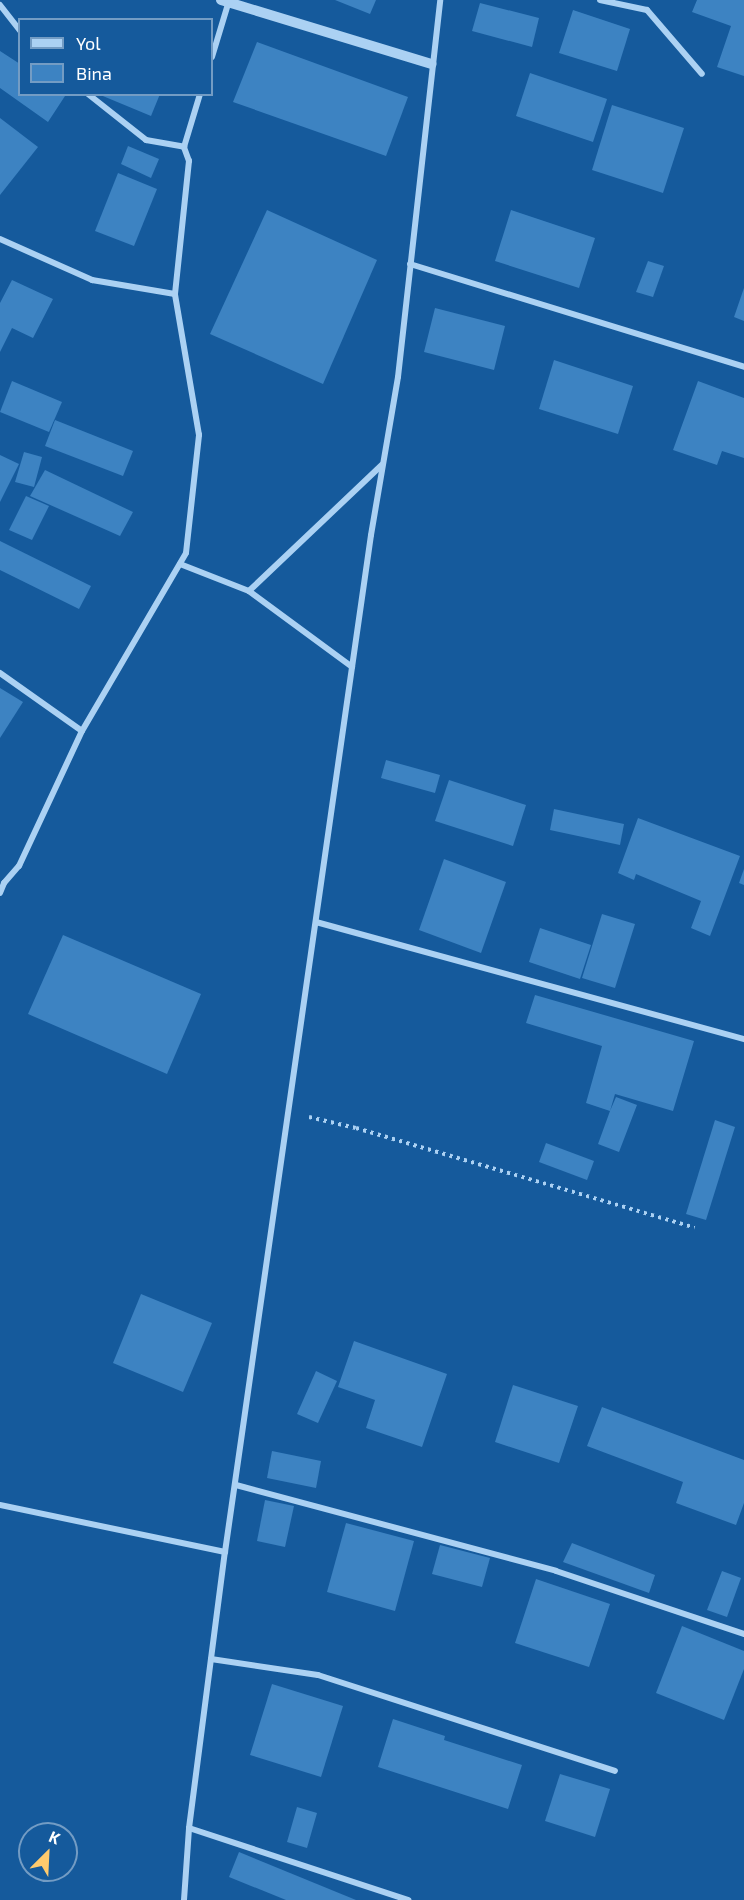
<!DOCTYPE html>
<html>
<head>
<meta charset="utf-8">
<style>
  body { margin:0 }
  #map { position:relative; width:744px; height:1900px; overflow:hidden; background:#155a9c; font-family:"Exo 2",sans-serif }
  div>[style] { position:absolute }
  [style*='--x'] { left:calc(var(--x)*1px); top:calc(var(--y)*1px); width:calc(var(--w)*1px); rotate:calc(var(--a)*1deg) }
  .building>* { inset:0; background:#3d83c2 }
  .path>* { height:4px; margin-top:-2px; transform-origin:0; background:repeating-linear-gradient(90deg,#abd1f3 0 3px,transparent 0 7.5px) }
  .minor>* { height:6px; margin:-3px; padding:0 3px; transform-origin:3px; border-radius:3px; background:#abd1f3 }
  .tertiary>* { height:10px; margin:-5px; padding:0 5px; transform-origin:5px; border-radius:5px; background:#abd1f3 }
  span { translate:-50% -50%; white-space:nowrap; text-align:center; line-height:1.15; -webkit-text-stroke:4.5px #155a9c; paint-order:stroke }
  .legend { position:absolute; left:18px; top:18px; width:195px; height:78px; box-sizing:border-box; background:#155a9c; border:2px solid #739cc4; margin:0; padding:8px 10px; list-style:none; font-size:18px; color:#fff }
  .legend li { display:flex; align-items:center; gap:12px; height:30px }
  .legend b { width:30px; border:2px solid #739cc4 }
  .north { position:absolute; left:18px; top:1822px; width:60px; height:60px; box-sizing:border-box; background:#155a9c; border:2px solid #739cc4; border-radius:50%; rotate:24deg; font-size:16px; font-weight:700; line-height:24px; text-align:center; color:#fff }
  .north::after { content:''; display:block; margin:auto; width:21px; height:27px; background:#ffca6d; clip-path:polygon(50% 0,100% 100%,50% 72%,0 100%) }
</style>
</head>
<body>
<div id="map">
  <div class="building">
    <i style="clip-path:polygon(335px 0,376px 0,370px 14px)"></i>
    <i style="clip-path:polygon(697px 0,744px 0,744px 76px,717px 67px,731px 26px,692px 12px)"></i>
    <i style="clip-path:polygon(480px 3px,539px 18px,532px 47px,472px 31px)"></i>
    <i style="clip-path:polygon(573px 10px,630px 29px,617px 71px,559px 53px)"></i>
    <i style="clip-path:polygon(257px 42px,408px 97px,386px 156px,233px 102px)"></i>
    <i style="clip-path:polygon(0 51px,20px 64px,20px 94px,65px 96px,48px 122px,0 88px)"></i>
    <i style="clip-path:polygon(530px 73px,607px 99px,593px 142px,516px 116px)"></i>
    <i style="clip-path:polygon(98px 94px,160px 94px,151px 116px)"></i>
    <i style="clip-path:polygon(612px 105px,684px 128px,663px 193px,592px 170px)"></i>
    <i style="clip-path:polygon(0 118px,38px 147px,0 195px)"></i>
    <i style="clip-path:polygon(128px 146px,159px 159px,151px 178px,121px 164px)"></i>
    <i style="clip-path:polygon(118px 173px,157px 189px,134px 246px,95px 231px)"></i>
    <i style="clip-path:polygon(267px 210px,377px 260px,323px 384px,210px 334px)"></i>
    <i style="clip-path:polygon(511px 210px,595px 238px,579px 288px,495px 261px)"></i>
    <i style="clip-path:polygon(648px 261px,664px 266px,653px 297px,636px 292px)"></i>
    <i style="clip-path:polygon(12px 280px,53px 299px,33px 338px,12px 328px,0 352px,0 303px)"></i>
    <i style="clip-path:polygon(744px 288px,744px 321px,734px 317px)"></i>
    <i style="clip-path:polygon(435px 308px,505px 326px,494px 370px,424px 352px)"></i>
    <i style="clip-path:polygon(554px 360px,633px 386px,618px 434px,539px 409px)"></i>
    <i style="clip-path:polygon(12px 381px,62px 402px,49px 432px,0 412px)"></i>
    <i style="clip-path:polygon(698px 381px,744px 398px,744px 458px,722px 451px,717px 465px,673px 450px)"></i>
    <i style="clip-path:polygon(55px 420px,133px 451px,123px 476px,45px 446px)"></i>
    <i style="clip-path:polygon(24px 452px,42px 457px,34px 487px,15px 482px)"></i>
    <i style="clip-path:polygon(0 455px,19px 464px,0 502px)"></i>
    <i style="clip-path:polygon(45px 470px,133px 512px,120px 536px,30px 496px)"></i>
    <i style="clip-path:polygon(26px 496px,49px 506px,32px 540px,9px 530px)"></i>
    <i style="clip-path:polygon(0 541px,91px 586px,79px 609px,0 570px)"></i>
    <i style="clip-path:polygon(0 688px,23px 702px,0 738px)"></i>
    <i style="clip-path:polygon(386px 760px,440px 775px,435px 793px,381px 778px)"></i>
    <i style="clip-path:polygon(449px 780px,526px 805px,513px 846px,435px 821px)"></i>
    <i style="clip-path:polygon(554px 809px,624px 824px,620px 845px,550px 830px)"></i>
    <i style="clip-path:polygon(638px 818px,740px 856px,710px 936px,691px 928px,701px 901px,636px 874px,634px 880px,618px 873px)"></i>
    <i style="clip-path:polygon(444px 859px,506px 882px,481px 953px,419px 930px)"></i>
    <i style="clip-path:polygon(744px 869px,744px 885px,739px 883px)"></i>
    <i style="clip-path:polygon(602px 914px,635px 924px,615px 988px,582px 978px)"></i>
    <i style="clip-path:polygon(540px 928px,591px 945px,580px 979px,529px 962px)"></i>
    <i style="clip-path:polygon(63px 935px,201px 994px,167px 1074px,28px 1014px)"></i>
    <i style="clip-path:polygon(535px 995px,694px 1041px,673px 1111px,615px 1094px,610px 1111px,616px 1097px,637px 1105px,619px 1152px,598px 1144px,610px 1111px,586px 1103px,602px 1046px,526px 1023px)"></i>
    <i style="clip-path:polygon(715px 1120px,735px 1127px,706px 1220px,686px 1214px)"></i>
    <i style="clip-path:polygon(546px 1143px,594px 1161px,587px 1180px,539px 1162px)"></i>
    <i style="clip-path:polygon(141px 1294px,212px 1323px,183px 1392px,113px 1363px)"></i>
    <i style="clip-path:polygon(354px 1341px,447px 1374px,422px 1447px,366px 1428px,375px 1400px,338px 1387px)"></i>
    <i style="clip-path:polygon(316px 1371px,337px 1381px,318px 1423px,297px 1414px)"></i>
    <i style="clip-path:polygon(513px 1385px,578px 1406px,559px 1463px,495px 1442px)"></i>
    <i style="clip-path:polygon(602px 1407px,744px 1460px,744px 1503px,736px 1525px,676px 1503px,683px 1482px,587px 1446px)"></i>
    <i style="clip-path:polygon(272px 1451px,321px 1461px,316px 1488px,267px 1478px)"></i>
    <i style="clip-path:polygon(265px 1500px,294px 1506px,285px 1547px,257px 1541px)"></i>
    <i style="clip-path:polygon(346px 1523px,414px 1541px,395px 1611px,327px 1592px)"></i>
    <i style="clip-path:polygon(572px 1543px,655px 1575px,649px 1593px,563px 1562px)"></i>
    <i style="clip-path:polygon(440px 1545px,490px 1558px,482px 1587px,432px 1574px)"></i>
    <i style="clip-path:polygon(722px 1571px,741px 1578px,727px 1617px,707px 1610px)"></i>
    <i style="clip-path:polygon(536px 1579px,610px 1604px,589px 1667px,515px 1643px)"></i>
    <i style="clip-path:polygon(682px 1626px,744px 1651px,744px 1669px,724px 1720px,656px 1693px)"></i>
    <i style="clip-path:polygon(272px 1684px,343px 1706px,321px 1777px,250px 1755px)"></i>
    <i style="clip-path:polygon(393px 1719px,445px 1736px,444px 1740px,522px 1765px,508px 1809px,378px 1767px)"></i>
    <i style="clip-path:polygon(560px 1774px,610px 1789px,595px 1837px,545px 1821px)"></i>
    <i style="clip-path:polygon(297px 1807px,317px 1813px,307px 1848px,287px 1842px)"></i>
    <i style="clip-path:polygon(239px 1852px,356px 1900px,286px 1900px,229px 1877px)"></i>
  </div>
  <div class="path">
    <i style="--x:309;--y:1117;--w:48;--a:13.2"></i>
    <i style="--x:356;--y:1128;--w:353;--a:16.4"></i>
  </div>
  <div class="minor">
    <i style="--x:600;--y:0;--w:48;--a:12"></i>
    <i style="--x:647;--y:10;--w:84;--a:49.3"></i>
    <i style="--x:0;--y:5;--w:33;--a:52"></i>
    <i style="--x:212;--y:57;--w:55;--a:-73.2"></i>
    <i style="--x:88;--y:94;--w:74;--a:38.4"></i>
    <i style="--x:146;--y:140;--w:39;--a:10"></i>
    <i style="--x:0;--y:239;--w:101;--a:24"></i>
    <i style="--x:92;--y:280;--w:84;--a:9.6"></i>
    <i style="--x:410;--y:264;--w:350;--a:17.1"></i>
    <i style="--x:180;--y:564;--w:74;--a:21.4"></i>
    <i style="--x:249;--y:591;--w:183;--a:-43.5"></i>
    <i style="--x:249;--y:591;--w:128;--a:36.4"></i>
    <i style="--x:0;--y:673;--w:100;--a:35.3"></i>
    <i style="--x:0;--y:893;--w:11;--a:-68"></i>
    <i style="--x:4;--y:883;--w:23;--a:-49"></i>
    <i style="--x:19;--y:866;--w:149;--a:-65"></i>
    <i style="--x:82;--y:731;--w:206;--a:-59.7"></i>
    <i style="--x:186;--y:553;--w:119;--a:-83.7"></i>
    <i style="--x:199;--y:435;--w:143;--a:-99.7"></i>
    <i style="--x:175;--y:294;--w:134;--a:-84"></i>
    <i style="--x:189;--y:161;--w:15;--a:-110"></i>
    <i style="--x:184;--y:147;--w:55;--a:-73.2"></i>
    <i style="--x:316;--y:922;--w:444;--a:15.3"></i>
    <i style="--x:236;--y:1485;--w:331;--a:15"></i>
    <i style="--x:556;--y:1571;--w:198;--a:18.5"></i>
    <i style="--x:0;--y:1505;--w:230;--a:11.8"></i>
    <i style="--x:211;--y:1659;--w:108;--a:8.5"></i>
    <i style="--x:318;--y:1675;--w:312;--a:17.9"></i>
    <i style="--x:189;--y:1828;--w:231;--a:18.2"></i>
    <i style="--x:184;--y:1900;--w:72;--a:-86"></i>
    <i style="--x:189;--y:1828;--w:278;--a:-82.6"></i>
    <i style="--x:225;--y:1552;--w:1027;--a:-81.83"></i>
    <i style="--x:371;--y:535;--w:160;--a:-80.3"></i>
    <i style="--x:398;--y:377;--w:379;--a:-83.6"></i>
  </div>
  <div class="tertiary">
    <i style="--x:221;--y:0;--w:220;--a:16.9"></i>
  </div>
  <ul class="legend">
  <li><b style="height:8px;background:#abd1f3"></b>Yol</li>
  <li><b style="height:16px;background:#3d83c2"></b>Bina</li>
  </ul>
  <div class="north">K</div>
</div>
</body>
</html>
